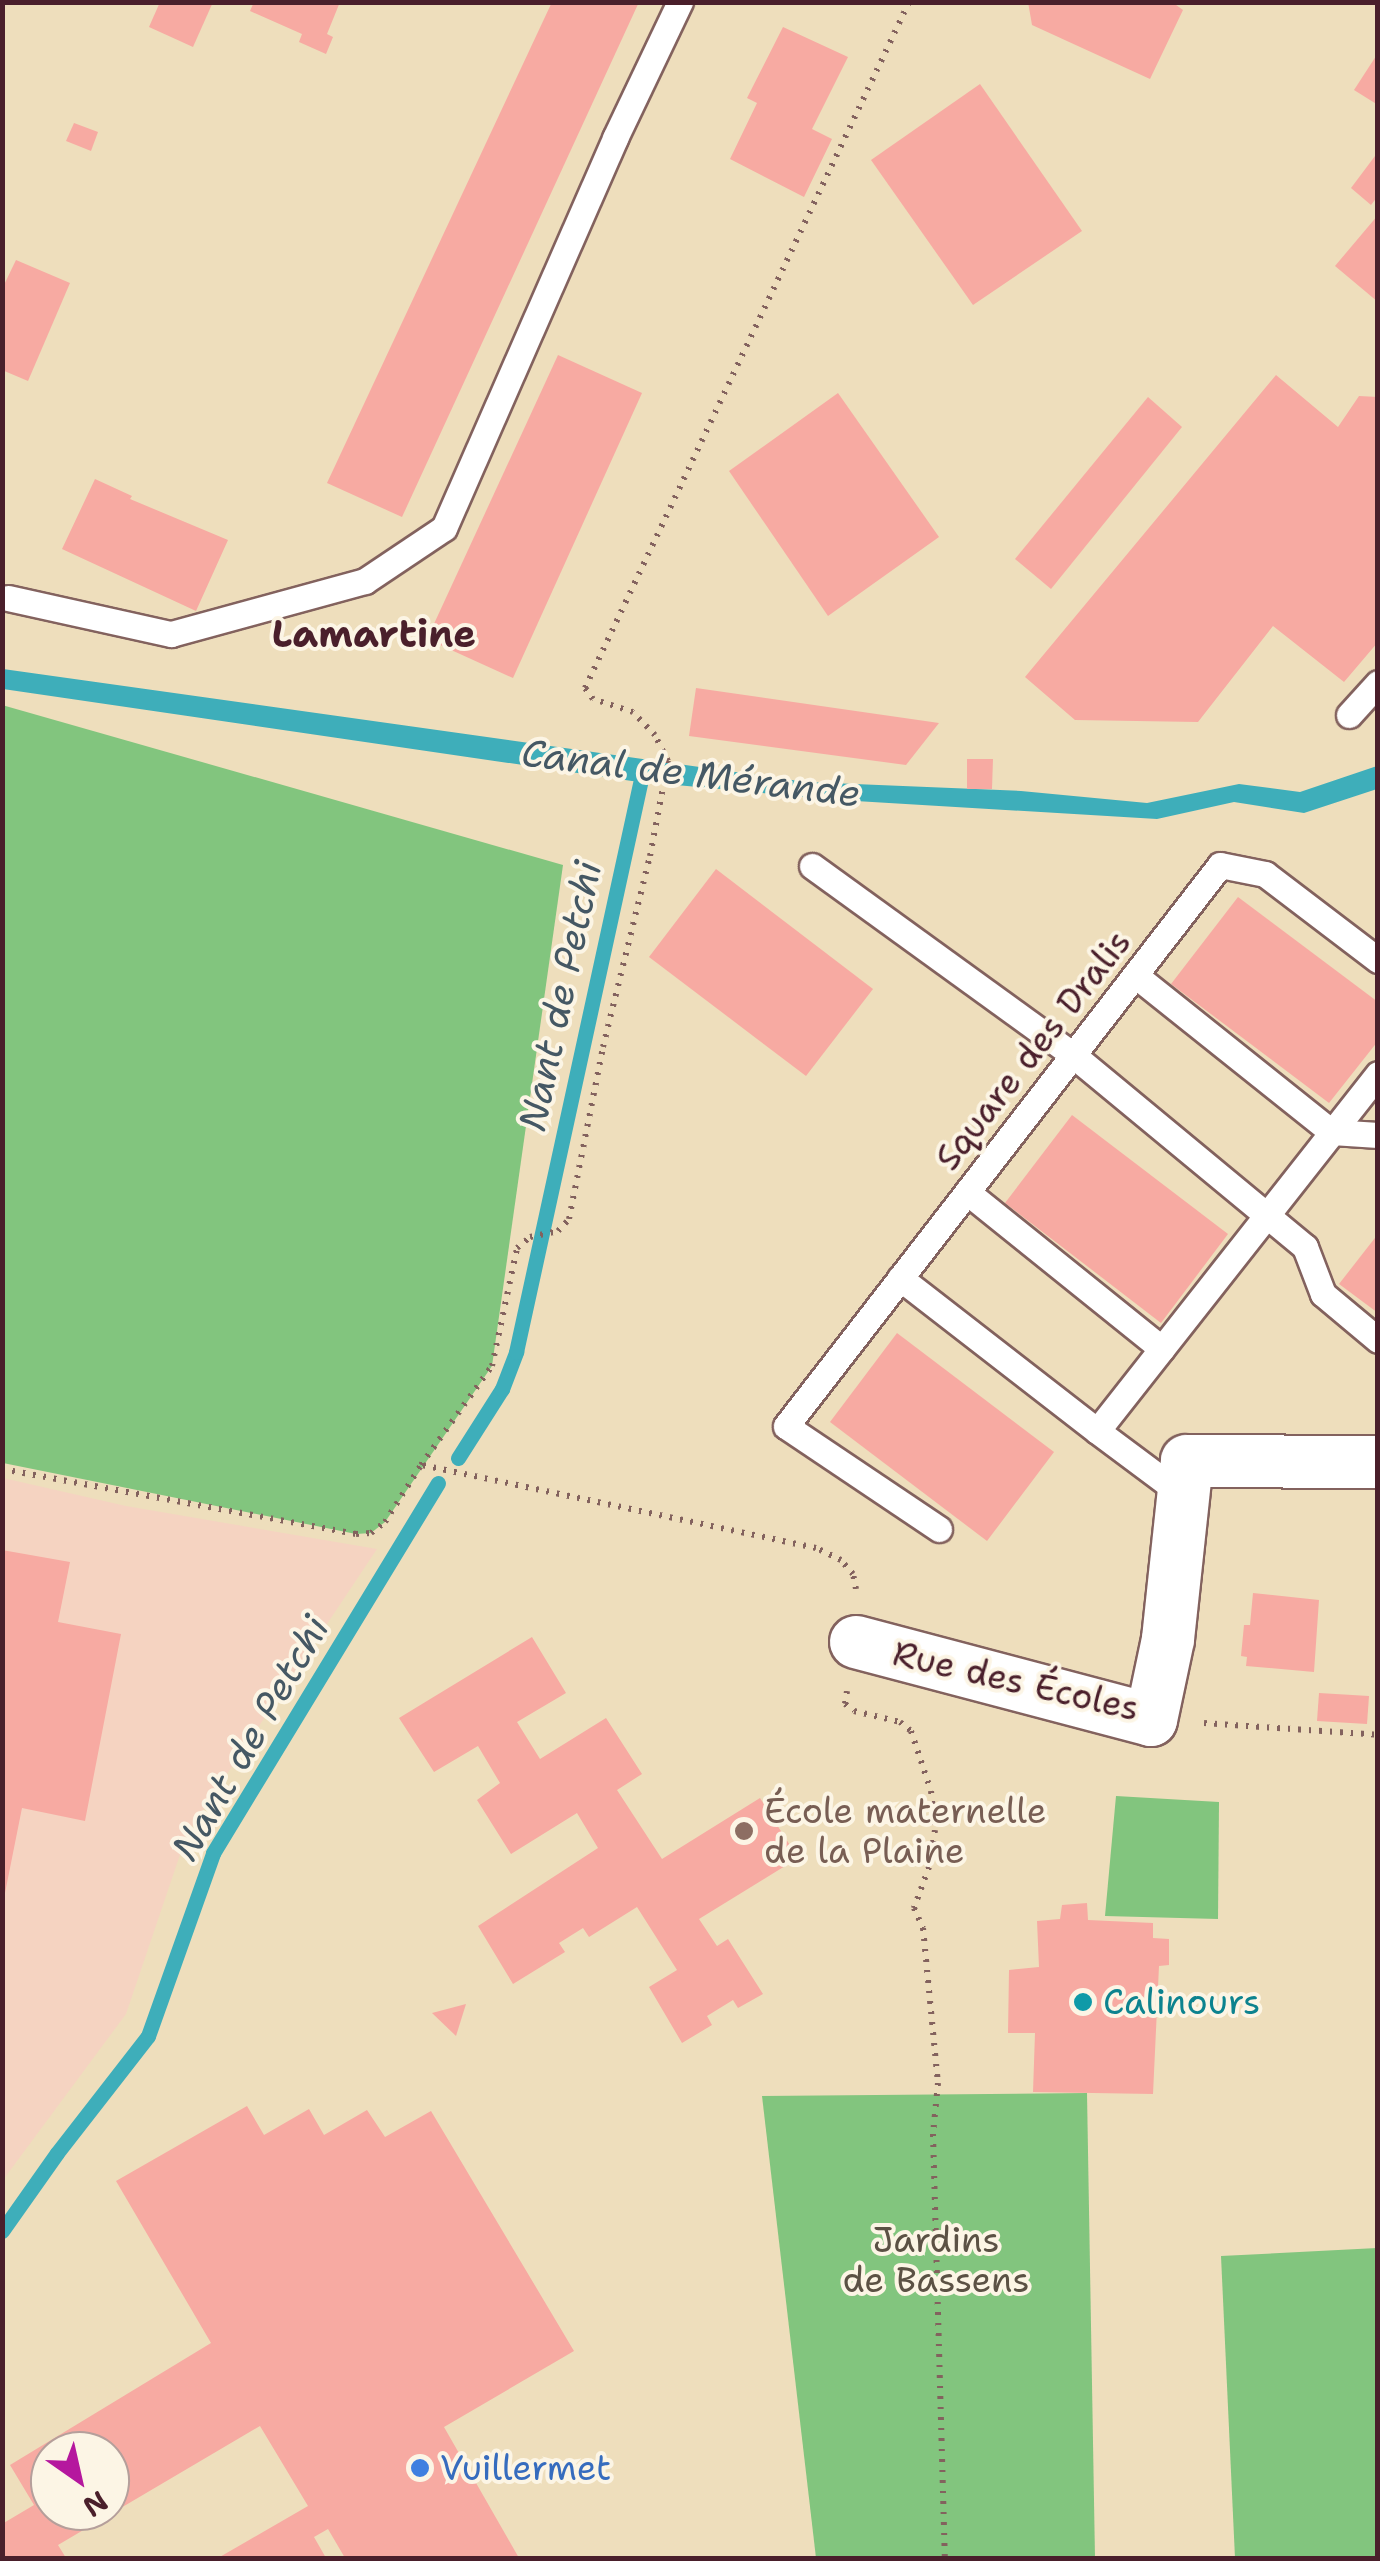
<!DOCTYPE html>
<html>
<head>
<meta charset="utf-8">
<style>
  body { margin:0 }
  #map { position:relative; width:1380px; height:2561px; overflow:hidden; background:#eedebc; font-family:"Shantell Sans",sans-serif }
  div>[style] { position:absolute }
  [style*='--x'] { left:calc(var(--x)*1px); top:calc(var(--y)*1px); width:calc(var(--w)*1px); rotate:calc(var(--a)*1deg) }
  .built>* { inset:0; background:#f5d3c1 }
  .green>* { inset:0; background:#82c57e }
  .water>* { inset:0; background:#3eaeba }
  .stream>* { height:15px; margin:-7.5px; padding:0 7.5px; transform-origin:7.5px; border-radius:7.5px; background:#3eaeba }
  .building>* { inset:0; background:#f7aaa2 }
  .path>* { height:6px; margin-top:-3px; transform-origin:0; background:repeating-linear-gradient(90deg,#83625e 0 2.5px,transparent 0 10.5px) }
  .roads { filter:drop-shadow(2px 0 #83625e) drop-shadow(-2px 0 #83625e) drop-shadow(0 2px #83625e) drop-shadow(0 -2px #83625e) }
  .service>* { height:25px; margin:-12.5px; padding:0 12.5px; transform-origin:12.5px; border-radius:12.5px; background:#fff }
  .minor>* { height:52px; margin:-26px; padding:0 26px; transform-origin:26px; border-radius:26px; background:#fff }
  .dots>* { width:28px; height:28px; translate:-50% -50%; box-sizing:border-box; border:5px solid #fcf5e5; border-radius:50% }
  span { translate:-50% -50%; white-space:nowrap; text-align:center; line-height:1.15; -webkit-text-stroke:8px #fcf5e5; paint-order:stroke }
  .street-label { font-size:35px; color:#4a1f2b }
  .education-label { font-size:35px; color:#785e54 }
  .left { translate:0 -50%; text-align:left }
  .culture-label { font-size:35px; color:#0d838f }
  .park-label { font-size:35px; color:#5b5144 }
  .shop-label { font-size:35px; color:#366cbe }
  .neighbourhood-label { font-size:38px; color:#4a1f2b; font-weight:700 }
  .water-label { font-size:38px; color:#455864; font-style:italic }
  .frame { position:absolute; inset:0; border:5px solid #4a1f2b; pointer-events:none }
  .north { position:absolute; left:30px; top:2431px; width:100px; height:100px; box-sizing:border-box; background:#fcf5e5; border:2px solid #b59f9b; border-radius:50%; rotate:146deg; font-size:28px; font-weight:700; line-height:40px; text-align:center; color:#4a1f2b }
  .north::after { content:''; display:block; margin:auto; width:35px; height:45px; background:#b5179e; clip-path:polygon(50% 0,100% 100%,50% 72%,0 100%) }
</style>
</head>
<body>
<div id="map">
  <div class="built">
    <i style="clip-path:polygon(3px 1478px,126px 1506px,377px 1549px,187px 1834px,126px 2014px,3px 2180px)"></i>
  </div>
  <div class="green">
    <i style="clip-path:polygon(2px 705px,563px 865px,492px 1366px,385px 1522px,371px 1533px,356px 1534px,3px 1463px)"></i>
    <i style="clip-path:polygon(1116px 1796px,1219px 1802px,1218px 1919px,1105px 1916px)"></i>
    <i style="clip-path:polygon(1087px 2093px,1095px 2558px,816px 2558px,762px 2096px)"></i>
    <i style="clip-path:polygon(1377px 2248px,1377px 2558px,1235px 2558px,1221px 2256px)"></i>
  </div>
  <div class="water">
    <i style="clip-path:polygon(3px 669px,806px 782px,1021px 791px,1147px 803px,1239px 784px,1300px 792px,1377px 766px,1377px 789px,1304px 813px,1234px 802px,1157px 819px,839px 800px,632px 781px,3px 689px)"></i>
  </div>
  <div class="stream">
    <i style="--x:458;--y:1458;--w:82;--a:-57.5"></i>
    <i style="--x:502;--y:1389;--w:40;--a:-69"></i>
    <i style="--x:516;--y:1352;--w:596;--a:-77.69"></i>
    <i style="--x:2;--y:2231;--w:95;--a:-54.8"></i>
    <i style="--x:57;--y:2153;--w:148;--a:-52.1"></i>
    <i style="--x:148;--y:2036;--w:194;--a:-70.4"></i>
    <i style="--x:213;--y:1853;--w:433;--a:-58.7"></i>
  </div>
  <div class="building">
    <i style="clip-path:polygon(160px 2px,213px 2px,193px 47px,149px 27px)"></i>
    <i style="clip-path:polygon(254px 2px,340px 2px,327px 34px,333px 37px,326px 54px,299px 42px,302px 34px,250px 11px)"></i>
    <i style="clip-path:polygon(552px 2px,639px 2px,402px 517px,327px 483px)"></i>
    <i style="clip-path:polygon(1028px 2px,1172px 2px,1183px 10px,1150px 79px,1032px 25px)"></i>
    <i style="clip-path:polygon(783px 27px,848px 57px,812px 129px,832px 139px,804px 197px,730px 159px,757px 103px,747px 98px)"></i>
    <i style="clip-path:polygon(1378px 53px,1378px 105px,1354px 90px)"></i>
    <i style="clip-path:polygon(980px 84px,1082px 231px,973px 305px,871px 160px)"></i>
    <i style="clip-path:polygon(74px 123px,98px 132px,91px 151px,66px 141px)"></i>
    <i style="clip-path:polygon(1378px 152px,1378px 196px,1371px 205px,1351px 188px)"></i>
    <i style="clip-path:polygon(1378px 215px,1378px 302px,1335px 266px)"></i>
    <i style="clip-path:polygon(16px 260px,70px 283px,28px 381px,2px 370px,2px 289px)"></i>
    <i style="clip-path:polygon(558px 355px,642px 393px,513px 678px,427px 639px)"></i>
    <i style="clip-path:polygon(1276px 375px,1338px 427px,1359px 396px,1378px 397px,1378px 642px,1344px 682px,1273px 626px,1198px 722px,1075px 720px,1025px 677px)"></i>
    <i style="clip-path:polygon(838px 393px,939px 537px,828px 616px,729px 471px)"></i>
    <i style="clip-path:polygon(1148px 397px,1182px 427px,1051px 589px,1015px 559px)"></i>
    <i style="clip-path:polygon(95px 479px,132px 496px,130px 499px,228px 540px,196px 611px,62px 549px)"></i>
    <i style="clip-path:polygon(696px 688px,939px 723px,906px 765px,689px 736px)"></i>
    <i style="clip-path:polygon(967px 759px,993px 759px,992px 789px,967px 789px)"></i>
    <i style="clip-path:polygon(716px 869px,873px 989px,806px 1076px,649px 957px)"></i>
    <i style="clip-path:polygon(1238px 897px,1378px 1002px,1378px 1041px,1329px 1103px,1171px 984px)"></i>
    <i style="clip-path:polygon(1072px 1115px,1228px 1234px,1161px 1323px,1005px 1203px)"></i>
    <i style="clip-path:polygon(1378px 1234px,1378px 1313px,1339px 1284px)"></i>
    <i style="clip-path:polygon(897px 1333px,1054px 1452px,987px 1541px,830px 1422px)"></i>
    <i style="clip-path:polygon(2px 1550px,70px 1562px,58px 1622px,121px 1634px,85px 1821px,22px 1808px,4px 1898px)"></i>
    <i style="clip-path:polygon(1253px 1593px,1319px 1600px,1314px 1672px,1246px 1666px,1247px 1657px,1241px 1656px,1244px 1625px,1250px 1625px)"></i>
    <i style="clip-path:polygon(532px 1637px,566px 1693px,517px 1722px,540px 1759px,606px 1718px,642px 1774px,617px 1790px,662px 1859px,760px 1798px,798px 1858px,699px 1919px,717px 1946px,728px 1939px,763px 1994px,738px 2008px,733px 2000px,707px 2016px,712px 2025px,682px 2043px,649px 1987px,677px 1970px,637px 1907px,589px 1937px,583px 1928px,559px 1943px,565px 1952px,513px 1984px,478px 1926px,598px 1848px,577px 1813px,511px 1854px,477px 1800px,500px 1783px,478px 1746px,434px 1772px,399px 1718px)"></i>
    <i style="clip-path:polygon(1319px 1693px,1369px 1696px,1367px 1724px,1317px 1721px)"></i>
    <i style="clip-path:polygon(1087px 1903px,1088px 1920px,1153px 1923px,1153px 1938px,1169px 1939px,1169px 1965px,1159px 1966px,1153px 2094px,1033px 2092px,1035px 2033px,1008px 2033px,1009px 1970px,1039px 1967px,1037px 1921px,1060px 1919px,1062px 1905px)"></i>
    <i style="clip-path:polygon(466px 2004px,456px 2036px,432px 2013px)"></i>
    <i style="clip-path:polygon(evenodd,247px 2106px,264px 2135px,309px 2109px,324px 2135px,367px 2110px,385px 2137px,431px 2111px,574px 2351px,444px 2427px,519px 2558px,345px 2558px,328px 2529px,314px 2537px,326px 2558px,218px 2558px,308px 2506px,260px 2426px,58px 2545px,66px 2558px,2px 2558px,2px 2524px,34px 2505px,10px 2465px,211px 2343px,116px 2181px,247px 2106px,50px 2451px,110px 2451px,110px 2511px,50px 2511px,50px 2451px)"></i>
  </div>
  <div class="path">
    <i style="--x:2;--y:1469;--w:360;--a:10.4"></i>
    <i style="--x:356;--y:1534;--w:15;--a:-4"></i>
    <i style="--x:371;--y:1533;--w:18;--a:-38"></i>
    <i style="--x:385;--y:1522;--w:67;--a:-57.7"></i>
    <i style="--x:856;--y:1589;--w:15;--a:-101"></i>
    <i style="--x:853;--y:1574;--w:18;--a:-131"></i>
    <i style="--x:841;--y:1560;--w:28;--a:-154"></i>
    <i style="--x:816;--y:1548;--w:404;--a:-168.1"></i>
    <i style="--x:421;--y:1465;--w:122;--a:-54.4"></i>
    <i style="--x:492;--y:1366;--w:121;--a:-78"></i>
    <i style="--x:517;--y:1248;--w:17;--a:-40"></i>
    <i style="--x:530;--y:1237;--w:29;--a:-12"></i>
    <i style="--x:558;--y:1231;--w:16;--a:-47"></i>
    <i style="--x:569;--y:1219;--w:175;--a:-78.8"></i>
    <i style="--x:603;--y:1047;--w:197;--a:-76.2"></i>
    <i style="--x:650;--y:856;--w:97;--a:-79.3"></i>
    <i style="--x:668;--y:761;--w:29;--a:-117"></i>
    <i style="--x:655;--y:735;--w:32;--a:-134"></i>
    <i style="--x:633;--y:712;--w:42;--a:-162"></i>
    <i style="--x:593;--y:699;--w:14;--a:-126"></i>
    <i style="--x:585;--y:688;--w:759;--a:-64.72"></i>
    <i style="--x:847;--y:1691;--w:13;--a:99"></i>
    <i style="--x:845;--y:1704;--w:11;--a:38"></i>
    <i style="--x:854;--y:1711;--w:47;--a:13.4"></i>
    <i style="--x:900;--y:1722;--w:14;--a:39"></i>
    <i style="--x:911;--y:1731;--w:63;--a:71.6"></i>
    <i style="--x:931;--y:1791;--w:39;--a:84"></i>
    <i style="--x:935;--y:1830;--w:37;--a:99"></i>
    <i style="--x:929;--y:1867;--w:44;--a:110.1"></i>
    <i style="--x:914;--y:1908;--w:22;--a:66"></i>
    <i style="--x:923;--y:1928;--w:156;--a:84.5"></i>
    <i style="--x:938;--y:2083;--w:51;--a:95.6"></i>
    <i style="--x:933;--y:2134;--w:424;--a:88.4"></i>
    <i style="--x:1204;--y:1723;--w:174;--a:3.9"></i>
  </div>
  <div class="roads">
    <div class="service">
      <i style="--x:8;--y:598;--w:167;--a:12.5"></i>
      <i style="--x:171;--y:634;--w:201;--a:-15.3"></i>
      <i style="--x:365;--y:581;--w:95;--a:-33.9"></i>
      <i style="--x:444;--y:528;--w:426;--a:-66.3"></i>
      <i style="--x:615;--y:138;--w:151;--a:-64.5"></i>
      <i style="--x:1349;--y:715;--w:43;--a:-47.8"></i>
      <i style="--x:812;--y:866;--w:322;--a:35.9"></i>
      <i style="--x:1073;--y:1055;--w:301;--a:39.6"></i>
      <i style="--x:1305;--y:1247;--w:50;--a:69"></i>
      <i style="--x:1323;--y:1294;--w:72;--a:39.9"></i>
      <i style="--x:1135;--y:975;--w:252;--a:38.6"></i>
      <i style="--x:1332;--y:1132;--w:46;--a:3.7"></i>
      <i style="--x:967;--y:1192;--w:250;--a:38.8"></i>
      <i style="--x:900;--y:1278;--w:249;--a:37.8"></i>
      <i style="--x:1183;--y:1495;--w:107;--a:-143.3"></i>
      <i style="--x:1097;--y:1431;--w:454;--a:-51.8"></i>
      <i style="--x:939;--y:1529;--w:184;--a:-146.1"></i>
      <i style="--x:786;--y:1426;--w:709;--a:-52.27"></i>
      <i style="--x:1220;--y:865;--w:46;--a:11.3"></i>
      <i style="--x:1265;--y:874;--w:142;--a:37.3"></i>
    </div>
    <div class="minor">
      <i style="--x:856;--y:1642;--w:305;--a:14.8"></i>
      <i style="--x:1151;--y:1720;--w:83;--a:-78.1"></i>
      <i style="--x:1168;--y:1639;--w:179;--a:-83.9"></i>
      <i style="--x:1187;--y:1461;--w:191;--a:0.3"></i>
    </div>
  </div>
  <div class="dots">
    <i style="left:744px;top:1831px;background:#8d6e63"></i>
    <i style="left:1083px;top:2002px;background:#0f9aa8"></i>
    <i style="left:420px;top:2468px;background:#3f7fe0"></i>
  </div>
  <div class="street-label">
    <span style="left:1033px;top:1050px;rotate:-52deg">Square des Dralis</span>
    <span style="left:1016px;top:1681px;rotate:13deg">Rue des Écoles</span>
  </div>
  <div class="education-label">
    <span class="left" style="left:764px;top:1831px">École maternelle<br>de la Plaine</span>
  </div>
  <div class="culture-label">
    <span class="left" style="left:1103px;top:2002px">Calinours</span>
  </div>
  <div class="park-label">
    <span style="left:936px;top:2260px">Jardins<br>de Bassens</span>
  </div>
  <div class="shop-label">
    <span class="left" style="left:440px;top:2468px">Vuillermet</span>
  </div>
  <div class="neighbourhood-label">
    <span style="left:374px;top:634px">Lamartine</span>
  </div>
  <div class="water-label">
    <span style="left:691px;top:773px;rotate:7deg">Canal de Mérande</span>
    <span style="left:560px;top:996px;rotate:-78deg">Nant de Petchi</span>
    <span style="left:250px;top:1738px;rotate:-60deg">Nant de Petchi</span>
  </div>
  <div class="frame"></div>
  <div class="north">N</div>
</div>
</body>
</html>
